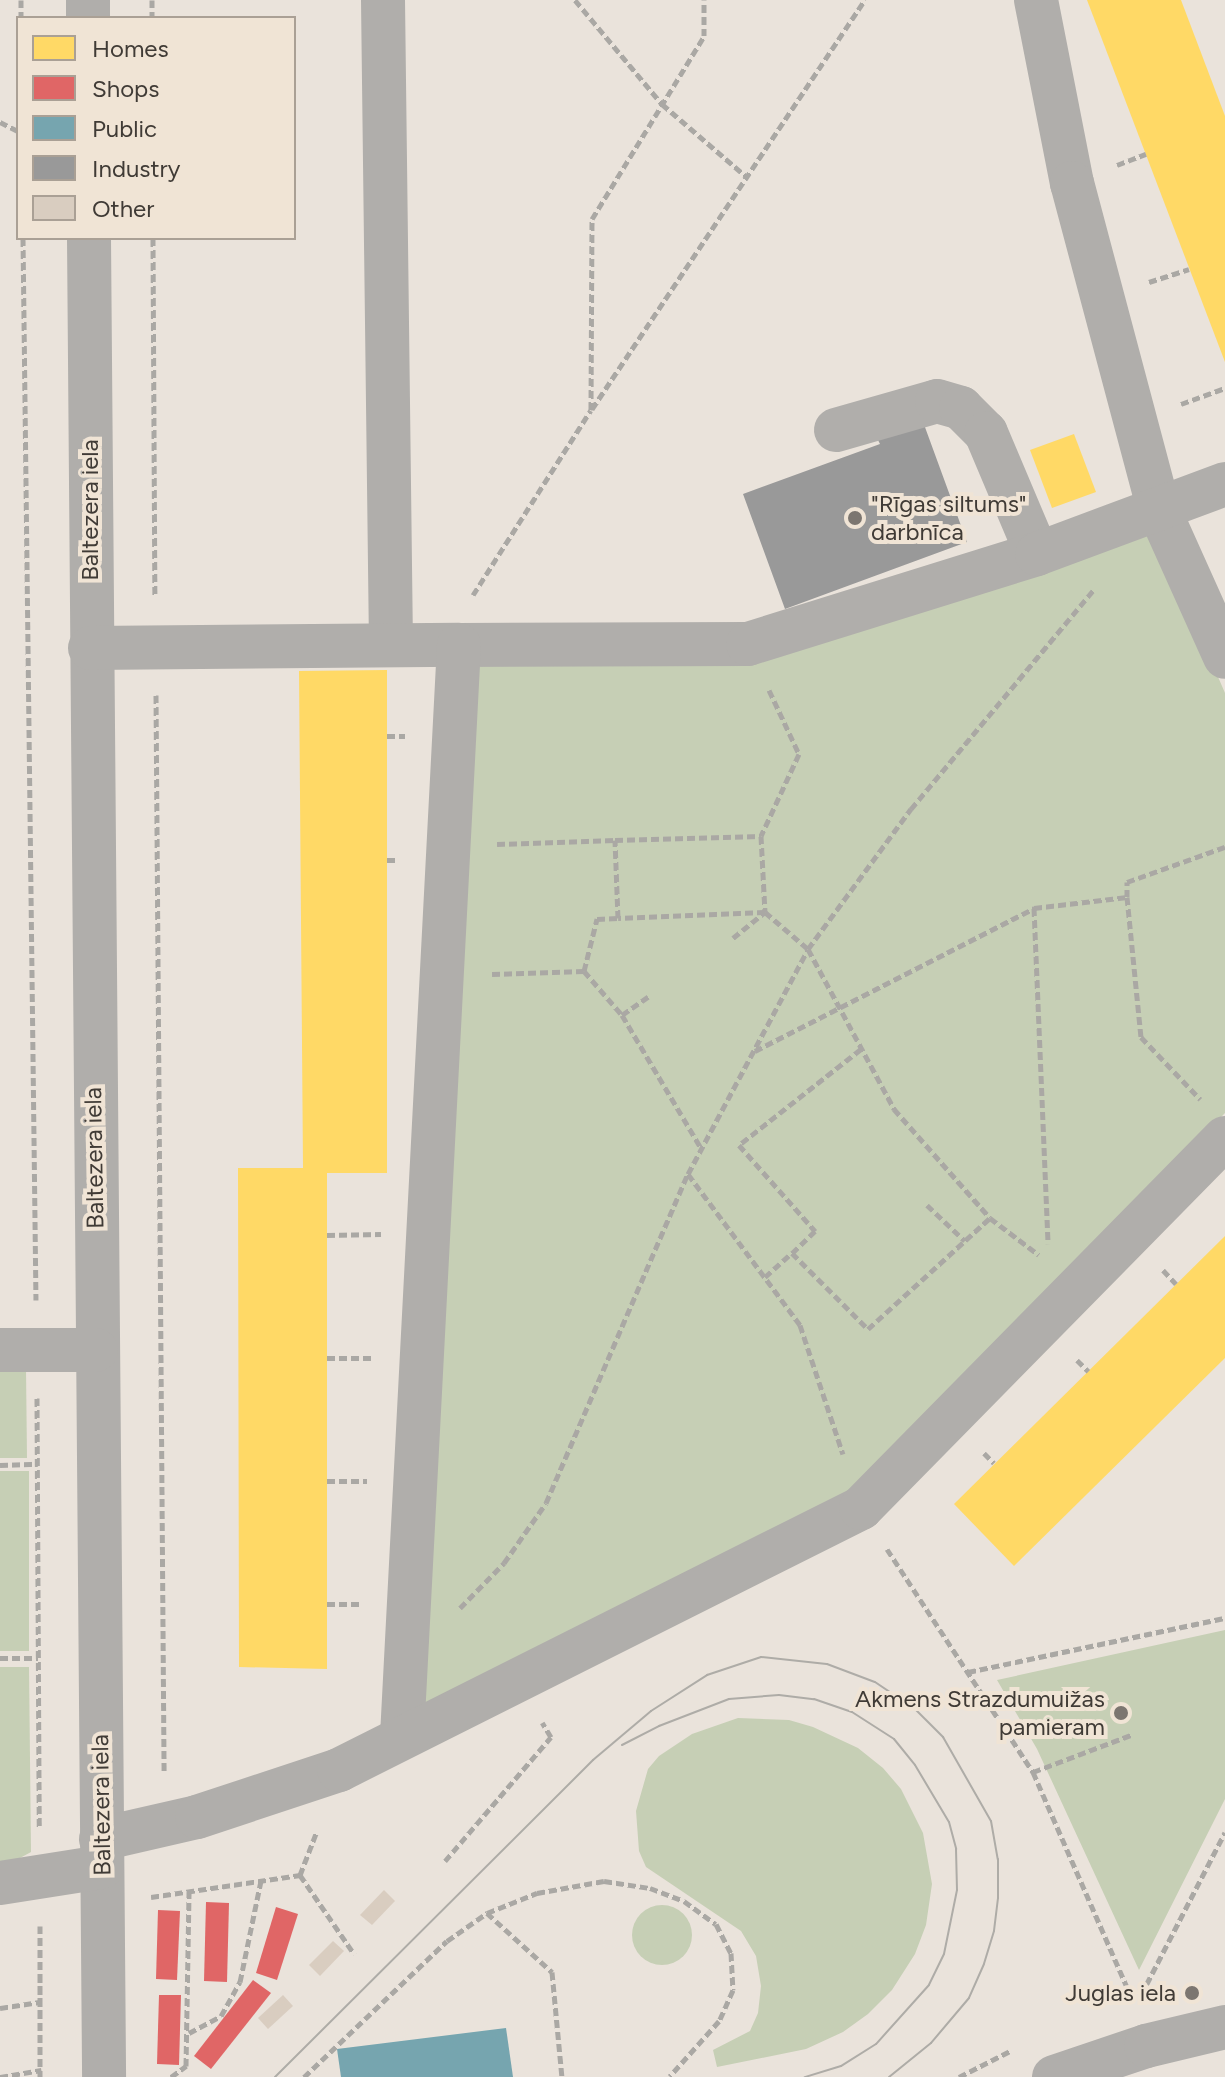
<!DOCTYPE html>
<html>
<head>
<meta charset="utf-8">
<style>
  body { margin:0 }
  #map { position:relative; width:1225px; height:2077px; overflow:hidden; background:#eae3db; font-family:Figtree,sans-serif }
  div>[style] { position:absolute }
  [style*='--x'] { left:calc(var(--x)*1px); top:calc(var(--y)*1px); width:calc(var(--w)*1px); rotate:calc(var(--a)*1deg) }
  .green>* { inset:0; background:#c6cfb5 }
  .round { border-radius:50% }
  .homes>* { inset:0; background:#ffd966 }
  .shops>* { inset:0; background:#e06666 }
  .public>* { inset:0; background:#76a5af }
  .industry>* { inset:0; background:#999 }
  .building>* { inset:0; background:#d9cdc0 }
  .path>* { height:5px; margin-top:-2.5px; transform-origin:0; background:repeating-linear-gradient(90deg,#aaa8a4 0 8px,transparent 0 12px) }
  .minor>* { height:44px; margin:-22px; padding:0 22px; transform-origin:22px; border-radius:22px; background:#b0aeab }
  .tram>* { height:2px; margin:-1px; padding:0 1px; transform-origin:1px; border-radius:1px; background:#aeaca7 }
  .dots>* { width:22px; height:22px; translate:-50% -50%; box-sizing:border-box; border:4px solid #f0e4d5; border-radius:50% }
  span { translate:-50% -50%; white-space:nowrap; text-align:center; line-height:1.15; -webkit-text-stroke:8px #f0e4d5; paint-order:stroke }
  .poi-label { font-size:24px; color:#403b36 }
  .left { translate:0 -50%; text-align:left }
  .right { translate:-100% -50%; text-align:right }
  .street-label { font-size:24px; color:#403b36 }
  .legend { position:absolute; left:16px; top:16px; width:280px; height:224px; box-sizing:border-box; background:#f0e4d5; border:2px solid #aaa095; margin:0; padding:10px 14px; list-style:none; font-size:24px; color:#403b36 }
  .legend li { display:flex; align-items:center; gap:16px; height:40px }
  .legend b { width:40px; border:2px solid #aaa095 }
</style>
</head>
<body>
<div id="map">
  <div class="green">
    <i style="clip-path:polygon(1154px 529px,1225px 693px,1225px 1113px,856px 1491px,423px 1710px,474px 663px,760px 658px)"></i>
    <i style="clip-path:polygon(0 1368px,26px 1369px,27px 1458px,0 1458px)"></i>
    <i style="clip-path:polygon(0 1471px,29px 1471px,29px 1651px,0 1651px)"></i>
    <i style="clip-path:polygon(1225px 1630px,1225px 1799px,1139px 1970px,1037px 1749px,997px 1680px)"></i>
    <i style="clip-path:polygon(0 1667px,29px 1667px,31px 1852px,0 1869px)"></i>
    <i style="clip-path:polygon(738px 1718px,789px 1720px,813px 1727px,858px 1748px,883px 1768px,901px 1789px,923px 1833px,932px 1884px,926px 1925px,915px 1954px,892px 1990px,868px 2014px,843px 2032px,806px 2049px,717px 2067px,713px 2050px,750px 2031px,758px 2013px,761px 1986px,756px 1956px,741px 1931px,646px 1867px,639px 1851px,636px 1811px,648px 1769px,659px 1756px,692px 1734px)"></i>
    <i class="round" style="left:632px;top:1905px;width:60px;height:60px"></i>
  </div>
  <div class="homes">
    <i style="clip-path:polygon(1087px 0,1181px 0,1225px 116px,1225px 362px)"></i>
    <i style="clip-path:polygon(1074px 434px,1096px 492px,1052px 508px,1030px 450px)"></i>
    <i style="clip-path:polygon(387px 670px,387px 1173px,327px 1173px,327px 1669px,239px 1667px,238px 1168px,303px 1168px,299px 671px)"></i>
    <i style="clip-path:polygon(1225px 1236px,1225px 1358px,1014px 1566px,954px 1504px)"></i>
  </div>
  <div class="shops">
    <i style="clip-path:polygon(206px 1902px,229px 1903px,227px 1982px,204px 1981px)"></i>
    <i style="clip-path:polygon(276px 1907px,298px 1914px,277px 1980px,256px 1973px)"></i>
    <i style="clip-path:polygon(158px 1910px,180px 1911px,177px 1980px,156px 1979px)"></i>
    <i style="clip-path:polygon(253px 1980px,271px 1993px,211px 2069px,194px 2056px)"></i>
    <i style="clip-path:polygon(159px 1995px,181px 1995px,179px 2065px,157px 2064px)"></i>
  </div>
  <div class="public">
    <i style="clip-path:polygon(506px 2028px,513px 2077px,341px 2077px,337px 2049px)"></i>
  </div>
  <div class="industry">
    <i style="clip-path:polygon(922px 419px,967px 542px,785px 609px,743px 494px,880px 444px,876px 436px)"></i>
  </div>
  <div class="building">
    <i style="clip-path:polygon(384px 1890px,395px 1901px,372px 1925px,360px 1915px)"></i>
    <i style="clip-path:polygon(333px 1941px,344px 1951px,320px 1976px,309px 1965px)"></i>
    <i style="clip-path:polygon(283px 1995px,293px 2006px,268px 2029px,258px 2018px)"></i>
  </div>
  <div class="path">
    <i style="--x:21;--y:0;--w:18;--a:90"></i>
    <i style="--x:152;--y:0;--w:18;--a:90"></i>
    <i style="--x:575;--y:0;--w:136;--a:50.1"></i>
    <i style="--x:662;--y:104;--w:112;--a:40.7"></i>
    <i style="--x:0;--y:122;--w:20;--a:27"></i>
    <i style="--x:1117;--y:165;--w:31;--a:-21"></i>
    <i style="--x:23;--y:238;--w:1062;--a:89.3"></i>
    <i style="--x:153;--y:238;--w:359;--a:89.7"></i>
    <i style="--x:1149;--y:282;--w:42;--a:-18"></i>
    <i style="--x:1181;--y:404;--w:47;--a:-20"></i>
    <i style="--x:592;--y:409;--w:492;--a:-56.3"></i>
    <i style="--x:473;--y:595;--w:219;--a:-57.5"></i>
    <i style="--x:591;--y:410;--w:191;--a:-89.7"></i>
    <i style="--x:592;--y:219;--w:215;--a:-58.5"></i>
    <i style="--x:704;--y:36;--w:36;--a:-90"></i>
    <i style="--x:769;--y:690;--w:71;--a:64.9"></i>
    <i style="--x:799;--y:754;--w:90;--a:114.9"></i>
    <i style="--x:761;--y:836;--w:76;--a:87"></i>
    <i style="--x:765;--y:912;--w:57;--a:40.7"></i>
    <i style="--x:808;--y:949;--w:182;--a:61.7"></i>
    <i style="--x:894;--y:1109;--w:145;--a:48.6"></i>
    <i style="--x:990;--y:1218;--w:61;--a:37.1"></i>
    <i style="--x:156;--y:695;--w:1078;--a:89.57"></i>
    <i style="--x:387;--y:736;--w:18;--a:0"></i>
    <i style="--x:497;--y:844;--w:118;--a:-1.9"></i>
    <i style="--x:387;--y:860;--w:12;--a:0"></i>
    <i style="--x:1127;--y:897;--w:141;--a:84.3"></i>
    <i style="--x:1141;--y:1037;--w:86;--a:46.4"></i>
    <i style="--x:1034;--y:908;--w:336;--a:87.6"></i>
    <i style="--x:733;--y:938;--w:41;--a:-39.1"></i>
    <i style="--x:765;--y:912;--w:147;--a:177.7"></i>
    <i style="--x:618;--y:918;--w:78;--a:-92.2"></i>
    <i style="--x:615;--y:840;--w:146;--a:-1.6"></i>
    <i style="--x:584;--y:971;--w:58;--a:49.2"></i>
    <i style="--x:622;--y:1015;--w:155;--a:59.3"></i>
    <i style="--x:492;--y:974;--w:92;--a:-1.9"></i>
    <i style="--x:584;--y:971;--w:54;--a:-76"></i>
    <i style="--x:597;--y:919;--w:21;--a:-3"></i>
    <i style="--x:622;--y:1015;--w:32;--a:-35"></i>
    <i style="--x:861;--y:1049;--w:155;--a:141.8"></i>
    <i style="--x:739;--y:1145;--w:115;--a:48.5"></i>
    <i style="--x:815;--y:1231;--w:32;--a:136"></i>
    <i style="--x:792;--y:1253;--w:107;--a:45"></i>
    <i style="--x:868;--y:1329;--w:165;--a:-42.3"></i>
    <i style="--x:755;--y:1051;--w:314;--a:-27.1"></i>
    <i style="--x:1034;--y:908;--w:94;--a:-6.7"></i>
    <i style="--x:1127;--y:897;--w:15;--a:-90"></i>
    <i style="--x:1127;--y:882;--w:104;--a:-19.7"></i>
    <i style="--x:688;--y:1174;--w:255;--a:-61.9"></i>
    <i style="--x:808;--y:949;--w:174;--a:-53.7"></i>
    <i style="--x:911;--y:809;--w:286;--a:-50.2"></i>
    <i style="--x:927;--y:1205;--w:52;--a:43.5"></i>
    <i style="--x:327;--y:1235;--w:54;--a:-1.1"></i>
    <i style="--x:1163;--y:1270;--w:19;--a:47"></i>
    <i style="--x:765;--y:1277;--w:36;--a:-42"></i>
    <i style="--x:327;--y:1358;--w:47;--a:0"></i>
    <i style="--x:1077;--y:1360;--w:16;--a:45"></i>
    <i style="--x:37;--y:1398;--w:430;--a:89.7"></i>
    <i style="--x:984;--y:1453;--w:14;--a:45"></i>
    <i style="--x:0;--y:1465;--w:38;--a:-2"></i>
    <i style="--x:327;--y:1481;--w:40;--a:0"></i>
    <i style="--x:887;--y:1549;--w:267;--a:56.8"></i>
    <i style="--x:1033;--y:1772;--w:248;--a:66.4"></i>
    <i style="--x:327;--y:1604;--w:33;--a:0"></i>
    <i style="--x:460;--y:1608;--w:63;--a:-45.6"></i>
    <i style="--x:504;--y:1563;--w:73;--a:-55"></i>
    <i style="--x:546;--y:1503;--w:358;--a:-66.7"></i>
    <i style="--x:688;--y:1174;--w:188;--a:53.4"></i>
    <i style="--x:800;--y:1325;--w:136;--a:71.6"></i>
    <i style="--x:0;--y:1658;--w:38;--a:0"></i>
    <i style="--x:968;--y:1672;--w:263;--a:-11.9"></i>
    <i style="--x:1033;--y:1772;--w:105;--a:-20.7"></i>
    <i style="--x:445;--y:1861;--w:163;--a:-49.5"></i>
    <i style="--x:551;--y:1737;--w:17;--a:-121"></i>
    <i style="--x:300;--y:1875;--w:47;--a:-68.9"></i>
    <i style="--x:300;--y:1875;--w:96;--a:55.6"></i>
    <i style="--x:151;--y:1897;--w:151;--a:-8.4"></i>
    <i style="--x:487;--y:1913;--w:88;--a:42.2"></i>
    <i style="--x:552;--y:1972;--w:105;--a:84.6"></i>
    <i style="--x:40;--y:1926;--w:151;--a:90"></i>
    <i style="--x:1141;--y:1995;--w:183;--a:-62.7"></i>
    <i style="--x:0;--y:2008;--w:40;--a:-8.5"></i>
    <i style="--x:189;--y:2033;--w:36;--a:-28"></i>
    <i style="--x:221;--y:2016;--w:39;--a:-61"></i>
    <i style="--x:240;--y:1982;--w:103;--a:-78.3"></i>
    <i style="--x:0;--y:2077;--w:42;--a:-9.7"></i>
    <i style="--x:171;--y:2077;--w:19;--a:-36"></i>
    <i style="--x:186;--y:2066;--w:176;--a:-89"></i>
    <i style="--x:304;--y:2077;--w:197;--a:-43.6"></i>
    <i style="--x:447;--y:1941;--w:49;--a:-35"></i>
    <i style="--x:487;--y:1913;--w:54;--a:-21.8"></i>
    <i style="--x:537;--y:1893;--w:68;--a:-10.2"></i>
    <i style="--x:604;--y:1881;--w:47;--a:8.7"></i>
    <i style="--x:650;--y:1888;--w:36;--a:21"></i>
    <i style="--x:684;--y:1901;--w:39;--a:36"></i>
    <i style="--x:716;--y:1924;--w:33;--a:63"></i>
    <i style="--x:731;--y:1953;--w:37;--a:87"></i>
    <i style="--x:733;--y:1990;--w:34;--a:114"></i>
    <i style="--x:719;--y:2021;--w:74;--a:131.7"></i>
    <i style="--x:959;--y:2077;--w:59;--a:-27"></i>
  </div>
  <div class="minor">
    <i style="--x:88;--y:0;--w:18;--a:90"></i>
    <i style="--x:383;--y:0;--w:645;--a:89.29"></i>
    <i style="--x:1036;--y:0;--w:187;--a:78.9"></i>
    <i style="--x:1072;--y:183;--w:338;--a:75.1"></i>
    <i style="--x:1159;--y:510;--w:161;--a:65.8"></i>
    <i style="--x:89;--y:238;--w:1839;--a:89.53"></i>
    <i style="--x:836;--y:430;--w:105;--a:-16"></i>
    <i style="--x:937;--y:401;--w:25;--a:16"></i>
    <i style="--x:961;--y:408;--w:35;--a:45"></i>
    <i style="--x:986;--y:433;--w:131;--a:67.1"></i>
    <i style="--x:459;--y:645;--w:289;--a:-0.2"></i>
    <i style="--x:748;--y:644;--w:303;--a:-17.3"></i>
    <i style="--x:1037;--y:554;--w:201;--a:-20.4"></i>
    <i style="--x:90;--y:648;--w:369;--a:-0.5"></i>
    <i style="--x:459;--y:645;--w:1094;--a:92.99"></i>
    <i style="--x:0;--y:1350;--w:96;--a:0"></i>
    <i style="--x:101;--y:1839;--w:98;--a:-12.9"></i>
    <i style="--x:197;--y:1817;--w:150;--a:-18.3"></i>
    <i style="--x:339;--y:1770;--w:584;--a:-26.65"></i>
    <i style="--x:861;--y:1508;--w:519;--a:-45.47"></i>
    <i style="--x:0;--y:1883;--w:103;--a:-8.9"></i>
    <i style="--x:1054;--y:2077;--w:97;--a:-18.6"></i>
    <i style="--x:1146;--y:2046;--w:81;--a:-13.5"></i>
  </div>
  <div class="tram">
    <i style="--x:622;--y:1745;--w:42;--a:-27.2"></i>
    <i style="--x:659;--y:1726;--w:75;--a:-21.1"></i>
    <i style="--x:729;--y:1699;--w:50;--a:-4.6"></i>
    <i style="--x:779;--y:1695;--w:35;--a:7"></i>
    <i style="--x:814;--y:1699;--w:40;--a:18.9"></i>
    <i style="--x:852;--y:1712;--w:50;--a:32.7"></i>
    <i style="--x:894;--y:1739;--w:33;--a:51"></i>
    <i style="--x:915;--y:1765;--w:66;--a:59.2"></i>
    <i style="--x:949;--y:1822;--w:28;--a:75"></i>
    <i style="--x:956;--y:1849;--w:41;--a:88.6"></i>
    <i style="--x:957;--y:1890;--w:65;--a:101.5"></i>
    <i style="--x:944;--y:1954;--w:34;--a:116"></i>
    <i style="--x:929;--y:1985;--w:79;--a:131.9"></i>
    <i style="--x:876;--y:2044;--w:41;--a:147.8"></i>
    <i style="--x:841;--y:2066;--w:38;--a:163"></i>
    <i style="--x:275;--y:2077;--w:449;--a:-44.9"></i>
    <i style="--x:593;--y:1760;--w:76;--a:-40.2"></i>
    <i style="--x:651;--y:1711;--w:67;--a:-32.7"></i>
    <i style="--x:707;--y:1675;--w:57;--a:-18.4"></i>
    <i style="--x:761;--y:1657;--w:66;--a:6.1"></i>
    <i style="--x:827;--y:1664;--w:51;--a:20.6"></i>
    <i style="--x:875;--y:1682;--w:48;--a:34"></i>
    <i style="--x:915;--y:1709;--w:40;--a:45"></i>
    <i style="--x:943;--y:1737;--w:97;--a:60.3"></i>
    <i style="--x:991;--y:1821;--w:39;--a:80"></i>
    <i style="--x:998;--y:1859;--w:39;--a:90"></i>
    <i style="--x:998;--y:1898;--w:33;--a:97"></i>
    <i style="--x:994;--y:1931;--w:34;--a:107"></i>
    <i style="--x:984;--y:1964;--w:37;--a:114"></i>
    <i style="--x:969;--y:1998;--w:59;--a:130.2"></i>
    <i style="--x:931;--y:2043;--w:54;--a:141"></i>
  </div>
  <div class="dots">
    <i style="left:855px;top:518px;background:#7c7670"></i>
    <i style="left:1121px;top:1713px;background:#7c7670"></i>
    <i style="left:1192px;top:1993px;background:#7c7670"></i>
  </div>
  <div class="poi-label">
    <span class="left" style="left:871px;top:518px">"Rīgas siltums"<br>darbnīca</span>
    <span class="right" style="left:1105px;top:1713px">Akmens Strazdumuižas<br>pamieram</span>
    <span class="right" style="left:1176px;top:1993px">Juglas iela</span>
  </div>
  <div class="street-label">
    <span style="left:90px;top:510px;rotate:-90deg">Baltezera iela</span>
    <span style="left:94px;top:1158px;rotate:-91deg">Baltezera iela</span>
    <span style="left:101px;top:1805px;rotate:-91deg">Baltezera iela</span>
  </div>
  <ul class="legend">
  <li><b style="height:22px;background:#ffd966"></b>Homes</li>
  <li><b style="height:22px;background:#e06666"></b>Shops</li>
  <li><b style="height:22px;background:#76a5af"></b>Public</li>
  <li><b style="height:22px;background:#999"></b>Industry</li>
  <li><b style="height:22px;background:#d9cdc0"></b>Other</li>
  </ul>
</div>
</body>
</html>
